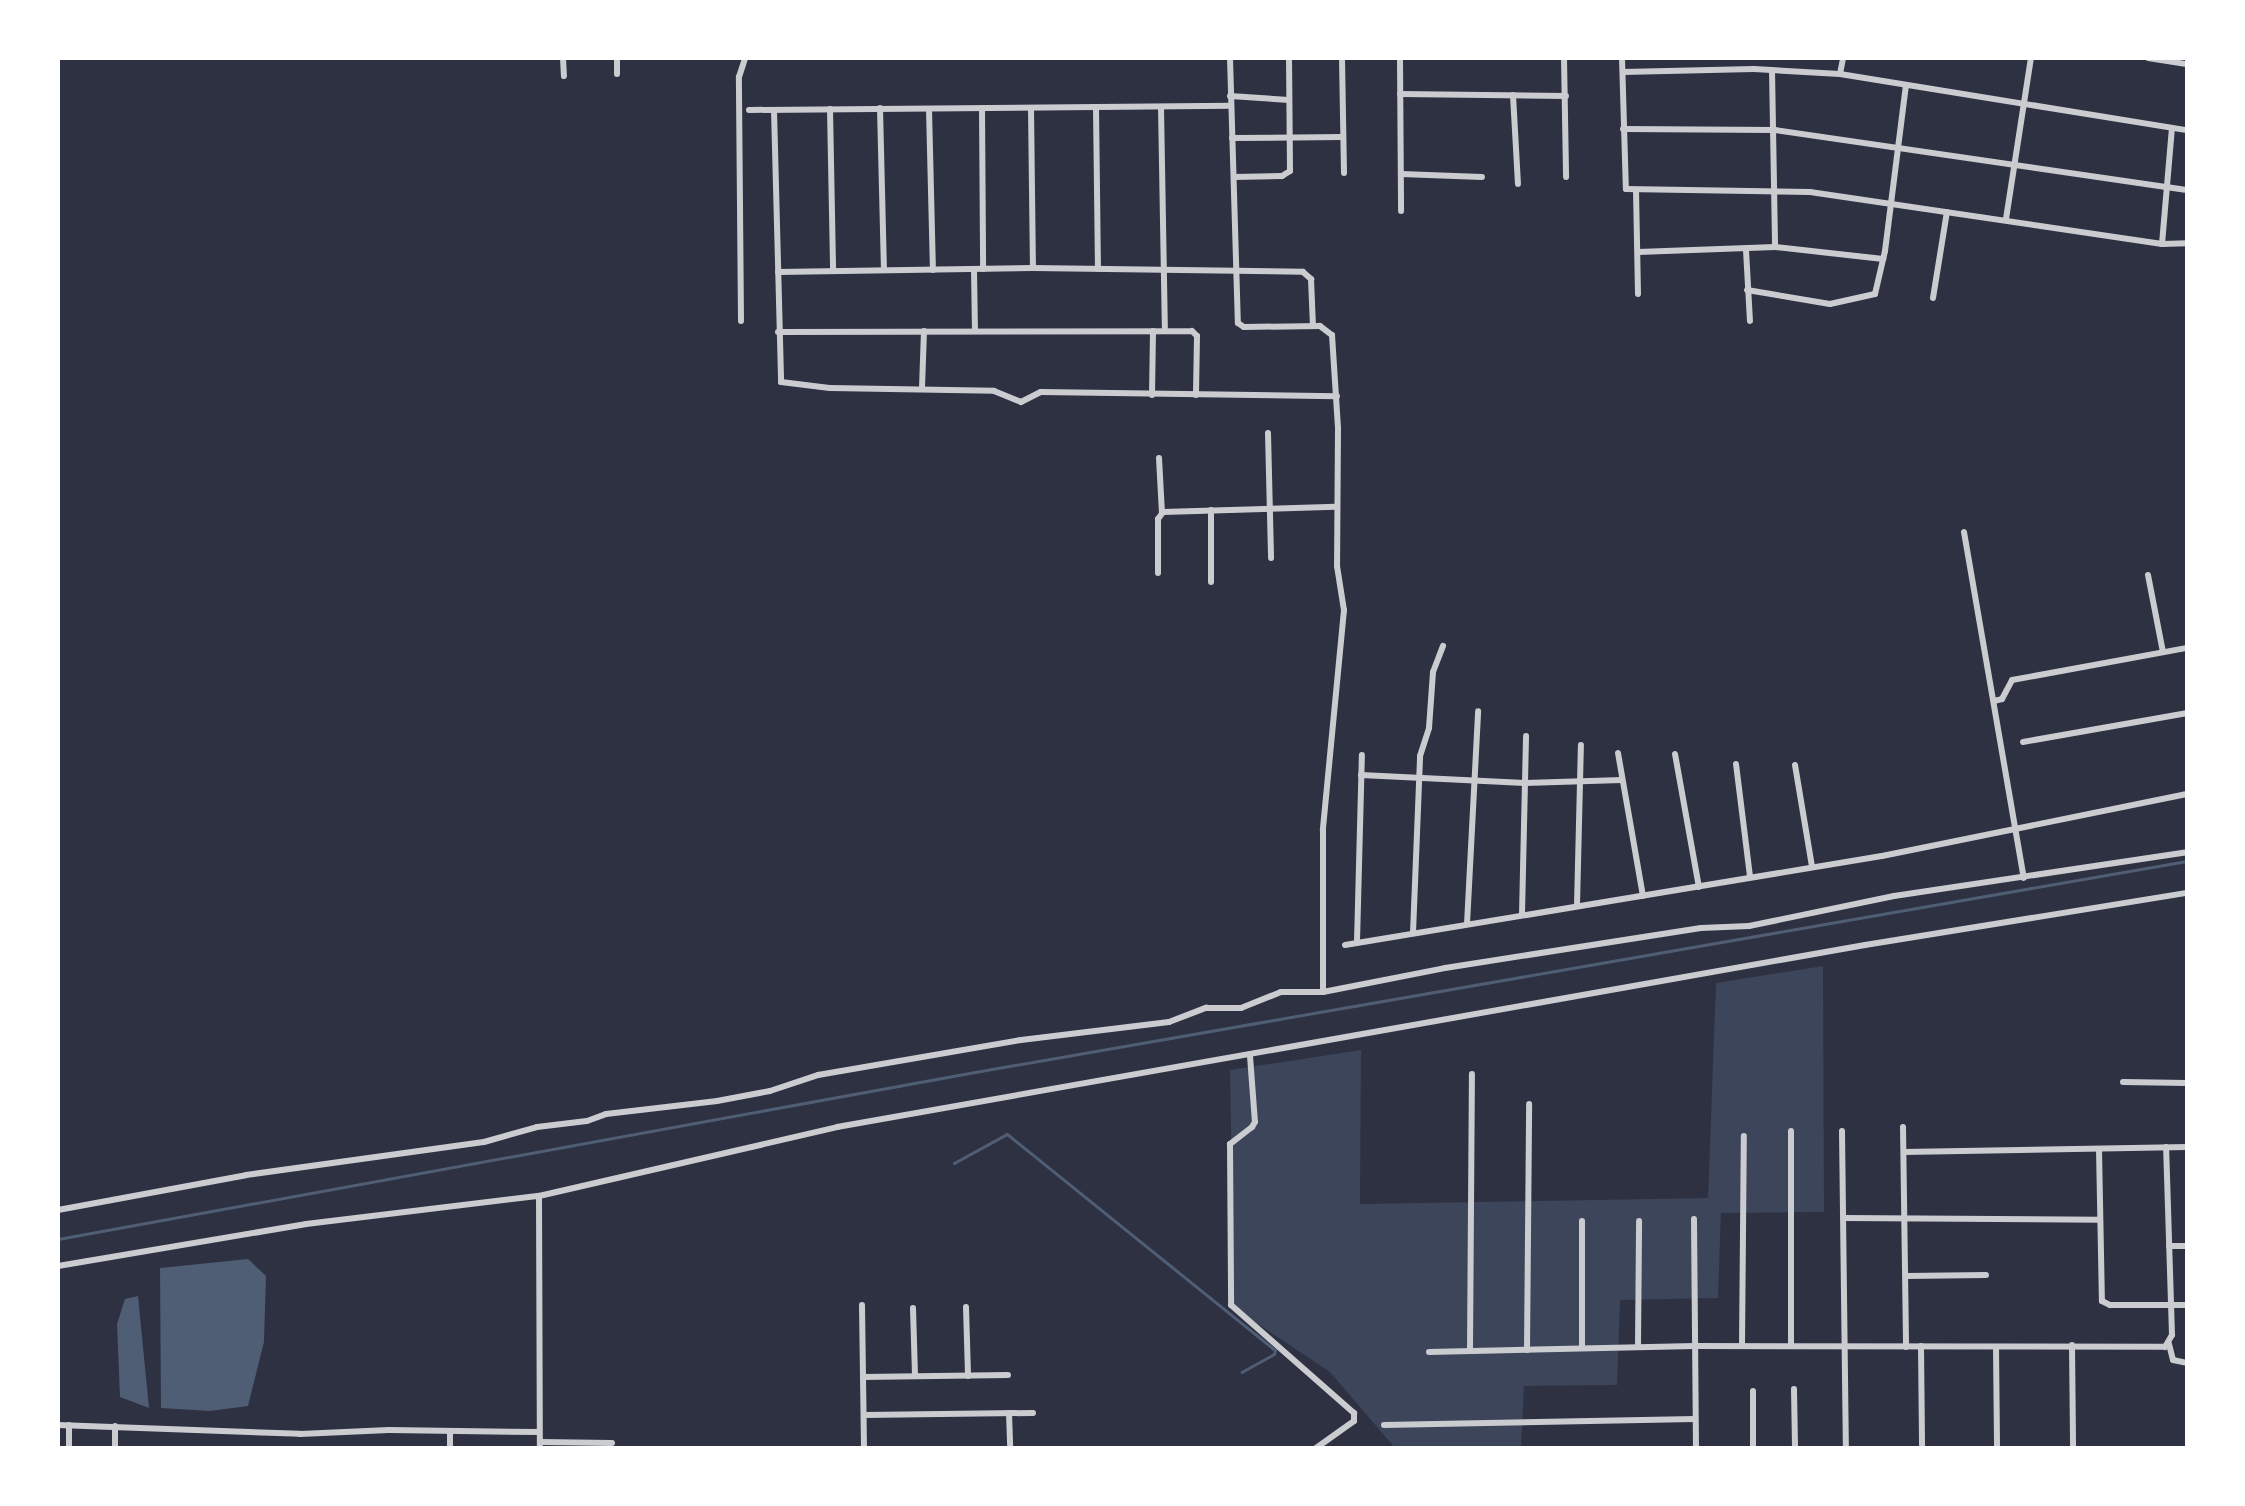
<!DOCTYPE html>
<html>
<head>
<meta charset="utf-8">
<style>
  body { margin:0 }
  #map { position:relative; width:2245px; height:1506px; overflow:hidden; background:#2d3142; font-family:Montserrat,sans-serif }
  div>[style] { position:absolute }
  [style*='--x'] { left:calc(var(--x)*1px); top:calc(var(--y)*1px); width:calc(var(--w)*1px); rotate:calc(var(--a)*1deg) }
  .green>* { inset:0; background:#3c4559 }
  .water>* { inset:0; background:#4f5d75 }
  .stream>* { height:3px; margin:-1.5px; padding:0 1.5px; transform-origin:1.5px; border-radius:1.5px; background:#4f5d75 }
  .minor>* { height:6px; margin:-3px; padding:0 3px; transform-origin:3px; border-radius:3px; background:#caccd0 }
  span { translate:-50% -50%; white-space:nowrap; text-align:center; line-height:1.15; -webkit-text-stroke:6px #fff; paint-order:stroke }
  .frame { position:absolute; inset:0; border:60px solid #fff; pointer-events:none }
</style>
</head>
<body>
<div id="map">
  <div class="green">
    <i style="clip-path:polygon(1823px 966px,1824px 1212px,1721px 1213px,1718px 1298px,1620px 1300px,1617px 1385px,1524px 1386px,1521px 1448px,1395px 1448px,1330px 1372px,1234px 1308px,1230px 1070px,1361px 1050px,1360px 1204px,1708px 1198px,1716px 983px)"></i>
  </div>
  <div class="water">
    <i style="clip-path:polygon(248px 1259px,266px 1276px,264px 1342px,248px 1406px,210px 1411px,161px 1408px,160px 1268px)"></i>
    <i style="clip-path:polygon(138px 1296px,149px 1408px,120px 1397px,117px 1324px,125px 1299px)"></i>
  </div>
  <div class="stream">
    <i style="--x:954;--y:1163;--w:60;--a:-28.7"></i>
    <i style="--x:1007;--y:1134;--w:344;--a:38.9"></i>
    <i style="--x:1275;--y:1350;--w:4;--a:104"></i>
    <i style="--x:1274;--y:1354;--w:37;--a:151"></i>
    <i style="--x:58;--y:1239;--w:932;--a:-10.32"></i>
    <i style="--x:975;--y:1072;--w:1230;--a:-9.88"></i>
  </div>
  <div class="minor">
    <i style="--x:563;--y:58;--w:18;--a:87"></i>
    <i style="--x:617;--y:58;--w:16;--a:90"></i>
    <i style="--x:1230;--y:58;--w:265;--a:88.3"></i>
    <i style="--x:1238;--y:323;--w:7;--a:34"></i>
    <i style="--x:1244;--y:327;--w:76;--a:-0.8"></i>
    <i style="--x:1320;--y:326;--w:15;--a:37"></i>
    <i style="--x:1332;--y:335;--w:94;--a:86.3"></i>
    <i style="--x:1338;--y:429;--w:137;--a:90.4"></i>
    <i style="--x:1337;--y:566;--w:45;--a:81"></i>
    <i style="--x:1344;--y:610;--w:221;--a:95.5"></i>
    <i style="--x:1323;--y:830;--w:162;--a:90"></i>
    <i style="--x:1342;--y:58;--w:115;--a:89"></i>
    <i style="--x:1400;--y:58;--w:153;--a:89.6"></i>
    <i style="--x:1564;--y:58;--w:119;--a:89"></i>
    <i style="--x:1622;--y:58;--w:131;--a:88.3"></i>
    <i style="--x:1626;--y:189;--w:184;--a:0.9"></i>
    <i style="--x:1810;--y:192;--w:356;--a:8.4"></i>
    <i style="--x:2162;--y:244;--w:25;--a:-2"></i>
    <i style="--x:2148;--y:58;--w:39;--a:9"></i>
    <i style="--x:1772;--y:70;--w:177;--a:89"></i>
    <i style="--x:1623;--y:72;--w:131;--a:-1.3"></i>
    <i style="--x:1754;--y:69;--w:86;--a:3.3"></i>
    <i style="--x:1840;--y:74;--w:351;--a:9.2"></i>
    <i style="--x:1840;--y:74;--w:16;--a:-79"></i>
    <i style="--x:1400;--y:94;--w:166;--a:0.7"></i>
    <i style="--x:1513;--y:95;--w:89;--a:86.8"></i>
    <i style="--x:1230;--y:96;--w:59;--a:3.9"></i>
    <i style="--x:1096;--y:107;--w:162;--a:89.3"></i>
    <i style="--x:1161;--y:107;--w:224;--a:89"></i>
    <i style="--x:880;--y:108;--w:162;--a:88.6"></i>
    <i style="--x:982;--y:108;--w:161;--a:89.6"></i>
    <i style="--x:1031;--y:108;--w:160;--a:89.3"></i>
    <i style="--x:830;--y:109;--w:162;--a:88.9"></i>
    <i style="--x:929;--y:109;--w:161;--a:88.6"></i>
    <i style="--x:749;--y:110;--w:482;--a:-0.5"></i>
    <i style="--x:774;--y:110;--w:272;--a:88.5"></i>
    <i style="--x:781;--y:382;--w:49;--a:7"></i>
    <i style="--x:830;--y:388;--w:164;--a:1"></i>
    <i style="--x:994;--y:391;--w:29;--a:22"></i>
    <i style="--x:1021;--y:402;--w:22;--a:-27"></i>
    <i style="--x:1041;--y:392;--w:296;--a:0.8"></i>
    <i style="--x:1623;--y:129;--w:152;--a:0.4"></i>
    <i style="--x:1775;--y:130;--w:416;--a:8.3"></i>
    <i style="--x:1232;--y:138;--w:110;--a:-0.5"></i>
    <i style="--x:1401;--y:174;--w:81;--a:2.1"></i>
    <i style="--x:1234;--y:177;--w:48;--a:-1.2"></i>
    <i style="--x:1282;--y:176;--w:9;--a:-32"></i>
    <i style="--x:1290;--y:171;--w:113;--a:-90.5"></i>
    <i style="--x:1636;--y:190;--w:104;--a:88.9"></i>
    <i style="--x:2006;--y:219;--w:163;--a:-81.2"></i>
    <i style="--x:2162;--y:244;--w:116;--a:-85.1"></i>
    <i style="--x:1746;--y:250;--w:71;--a:86.8"></i>
    <i style="--x:1638;--y:252;--w:137;--a:-2.1"></i>
    <i style="--x:1775;--y:247;--w:109;--a:6.3"></i>
    <i style="--x:974;--y:269;--w:62;--a:89.1"></i>
    <i style="--x:778;--y:272;--w:255;--a:-0.9"></i>
    <i style="--x:1033;--y:268;--w:270;--a:0.8"></i>
    <i style="--x:1303;--y:272;--w:11;--a:41"></i>
    <i style="--x:1311;--y:279;--w:47;--a:87.6"></i>
    <i style="--x:1747;--y:290;--w:84;--a:9.6"></i>
    <i style="--x:1830;--y:304;--w:46;--a:-12.5"></i>
    <i style="--x:1875;--y:294;--w:44;--a:-76.9"></i>
    <i style="--x:1885;--y:251;--w:167;--a:-82.8"></i>
    <i style="--x:1933;--y:298;--w:87;--a:-80.8"></i>
    <i style="--x:741;--y:321;--w:244;--a:-90.5"></i>
    <i style="--x:739;--y:77;--w:20;--a:-72"></i>
    <i style="--x:778;--y:332;--w:414;--a:-0.1"></i>
    <i style="--x:1192;--y:331;--w:7;--a:45"></i>
    <i style="--x:1197;--y:336;--w:59;--a:91"></i>
    <i style="--x:922;--y:388;--w:57;--a:-88"></i>
    <i style="--x:1152;--y:395;--w:64;--a:-89.1"></i>
    <i style="--x:1268;--y:433;--w:125;--a:88.6"></i>
    <i style="--x:1159;--y:458;--w:55;--a:86.9"></i>
    <i style="--x:1964;--y:532;--w:351;--a:80.2"></i>
    <i style="--x:1158;--y:573;--w:54;--a:-90"></i>
    <i style="--x:1158;--y:519;--w:9;--a:-54"></i>
    <i style="--x:1163;--y:512;--w:173;--a:-1.7"></i>
    <i style="--x:2148;--y:575;--w:78;--a:79"></i>
    <i style="--x:1211;--y:582;--w:72;--a:-90"></i>
    <i style="--x:1994;--y:701;--w:8;--a:-14"></i>
    <i style="--x:2002;--y:699;--w:21;--a:-62"></i>
    <i style="--x:2012;--y:680;--w:178;--a:-10.4"></i>
    <i style="--x:2023;--y:742;--w:167;--a:-10"></i>
    <i style="--x:1618;--y:753;--w:145;--a:80.1"></i>
    <i style="--x:1675;--y:754;--w:135;--a:79.8"></i>
    <i style="--x:1736;--y:764;--w:113;--a:82.9"></i>
    <i style="--x:1795;--y:765;--w:103;--a:80.5"></i>
    <i style="--x:1361;--y:775;--w:164;--a:2.8"></i>
    <i style="--x:1525;--y:783;--w:97;--a:-1.8"></i>
    <i style="--x:1577;--y:905;--w:160;--a:-88.6"></i>
    <i style="--x:1522;--y:914;--w:178;--a:-88.7"></i>
    <i style="--x:1467;--y:924;--w:213;--a:-87"></i>
    <i style="--x:1413;--y:933;--w:177;--a:-87.7"></i>
    <i style="--x:1420;--y:756;--w:29;--a:-72"></i>
    <i style="--x:1429;--y:728;--w:56;--a:-85.9"></i>
    <i style="--x:1433;--y:672;--w:28;--a:-69"></i>
    <i style="--x:1357;--y:942;--w:187;--a:-88.5"></i>
    <i style="--x:1345;--y:945;--w:544;--a:-9.41"></i>
    <i style="--x:1882;--y:856;--w:311;--a:-11.5"></i>
    <i style="--x:1250;--y:1056;--w:66;--a:85.7"></i>
    <i style="--x:1255;--y:1122;--w:6;--a:121"></i>
    <i style="--x:1252;--y:1127;--w:28;--a:142"></i>
    <i style="--x:1230;--y:1144;--w:161;--a:89.6"></i>
    <i style="--x:1231;--y:1305;--w:164;--a:41.3"></i>
    <i style="--x:1354;--y:1413;--w:8;--a:90"></i>
    <i style="--x:1354;--y:1421;--w:47;--a:144.6"></i>
    <i style="--x:2123;--y:1082;--w:64;--a:0.9"></i>
    <i style="--x:1903;--y:1127;--w:220;--a:89.2"></i>
    <i style="--x:1842;--y:1131;--w:317;--a:89.3"></i>
    <i style="--x:2099;--y:1149;--w:152;--a:88.9"></i>
    <i style="--x:2102;--y:1301;--w:9;--a:27"></i>
    <i style="--x:2110;--y:1305;--w:77;--a:0"></i>
    <i style="--x:1904;--y:1152;--w:283;--a:-1"></i>
    <i style="--x:539;--y:1196;--w:252;--a:89.8"></i>
    <i style="--x:58;--y:1210;--w:191;--a:-10.5"></i>
    <i style="--x:246;--y:1175;--w:240;--a:-7.9"></i>
    <i style="--x:484;--y:1142;--w:55;--a:-15.8"></i>
    <i style="--x:537;--y:1127;--w:50;--a:-6.8"></i>
    <i style="--x:587;--y:1121;--w:20;--a:-20"></i>
    <i style="--x:606;--y:1114;--w:112;--a:-6.7"></i>
    <i style="--x:717;--y:1101;--w:54;--a:-10.7"></i>
    <i style="--x:770;--y:1091;--w:51;--a:-18.4"></i>
    <i style="--x:818;--y:1075;--w:206;--a:-9.8"></i>
    <i style="--x:1021;--y:1040;--w:149;--a:-6.9"></i>
    <i style="--x:1169;--y:1022;--w:40;--a:-21"></i>
    <i style="--x:1206;--y:1008;--w:35;--a:0"></i>
    <i style="--x:1241;--y:1008;--w:43;--a:-21.8"></i>
    <i style="--x:1281;--y:992;--w:42;--a:0"></i>
    <i style="--x:1323;--y:992;--w:124;--a:-11.1"></i>
    <i style="--x:1445;--y:968;--w:259;--a:-8.9"></i>
    <i style="--x:1701;--y:928;--w:48;--a:-2.4"></i>
    <i style="--x:1749;--y:926;--w:148;--a:-11.7"></i>
    <i style="--x:1894;--y:896;--w:296;--a:-8.5"></i>
    <i style="--x:1844;--y:1218;--w:256;--a:0.4"></i>
    <i style="--x:1694;--y:1219;--w:229;--a:89.5"></i>
    <i style="--x:1582;--y:1221;--w:127;--a:90"></i>
    <i style="--x:2169;--y:1246;--w:18;--a:0"></i>
    <i style="--x:58;--y:1266;--w:252;--a:-9.6"></i>
    <i style="--x:306;--y:1224;--w:235;--a:-6.9"></i>
    <i style="--x:539;--y:1196;--w:306;--a:-13"></i>
    <i style="--x:837;--y:1127;--w:1044;--a:-10.04"></i>
    <i style="--x:1865;--y:945;--w:326;--a:-9.2"></i>
    <i style="--x:1906;--y:1276;--w:80;--a:-0.7"></i>
    <i style="--x:862;--y:1305;--w:143;--a:89.2"></i>
    <i style="--x:966;--y:1307;--w:69;--a:88.3"></i>
    <i style="--x:913;--y:1308;--w:68;--a:88.3"></i>
    <i style="--x:2169;--y:1344;--w:16;--a:76"></i>
    <i style="--x:2173;--y:1360;--w:14;--a:12"></i>
    <i style="--x:2072;--y:1345;--w:103;--a:89.4"></i>
    <i style="--x:1638;--y:1346;--w:125;--a:-89.5"></i>
    <i style="--x:1742;--y:1346;--w:210;--a:-89.5"></i>
    <i style="--x:1791;--y:1346;--w:215;--a:-90"></i>
    <i style="--x:1921;--y:1346;--w:102;--a:89.4"></i>
    <i style="--x:1996;--y:1347;--w:101;--a:89.4"></i>
    <i style="--x:1527;--y:1350;--w:246;--a:-89.5"></i>
    <i style="--x:1470;--y:1351;--w:277;--a:-89.6"></i>
    <i style="--x:1429;--y:1352;--w:266;--a:-1.3"></i>
    <i style="--x:1695;--y:1346;--w:470;--a:0.1"></i>
    <i style="--x:2165;--y:1347;--w:14;--a:-60"></i>
    <i style="--x:2172;--y:1335;--w:188;--a:-91.8"></i>
    <i style="--x:863;--y:1377;--w:145;--a:-0.8"></i>
    <i style="--x:1794;--y:1389;--w:59;--a:89"></i>
    <i style="--x:1009;--y:1413;--w:35;--a:88"></i>
    <i style="--x:864;--y:1415;--w:169;--a:-0.7"></i>
    <i style="--x:58;--y:1425;--w:242;--a:2.1"></i>
    <i style="--x:300;--y:1434;--w:89;--a:-2.6"></i>
    <i style="--x:389;--y:1430;--w:150;--a:0.8"></i>
    <i style="--x:69;--y:1425;--w:23;--a:90"></i>
    <i style="--x:1384;--y:1425;--w:311;--a:-1.1"></i>
    <i style="--x:115;--y:1426;--w:22;--a:90"></i>
    <i style="--x:450;--y:1433;--w:15;--a:90"></i>
    <i style="--x:540;--y:1442;--w:72;--a:0.8"></i>
    <i style="--x:1753;--y:1448;--w:57;--a:-90"></i>
  </div>
  <div class="frame"></div>
</div>
</body>
</html>
